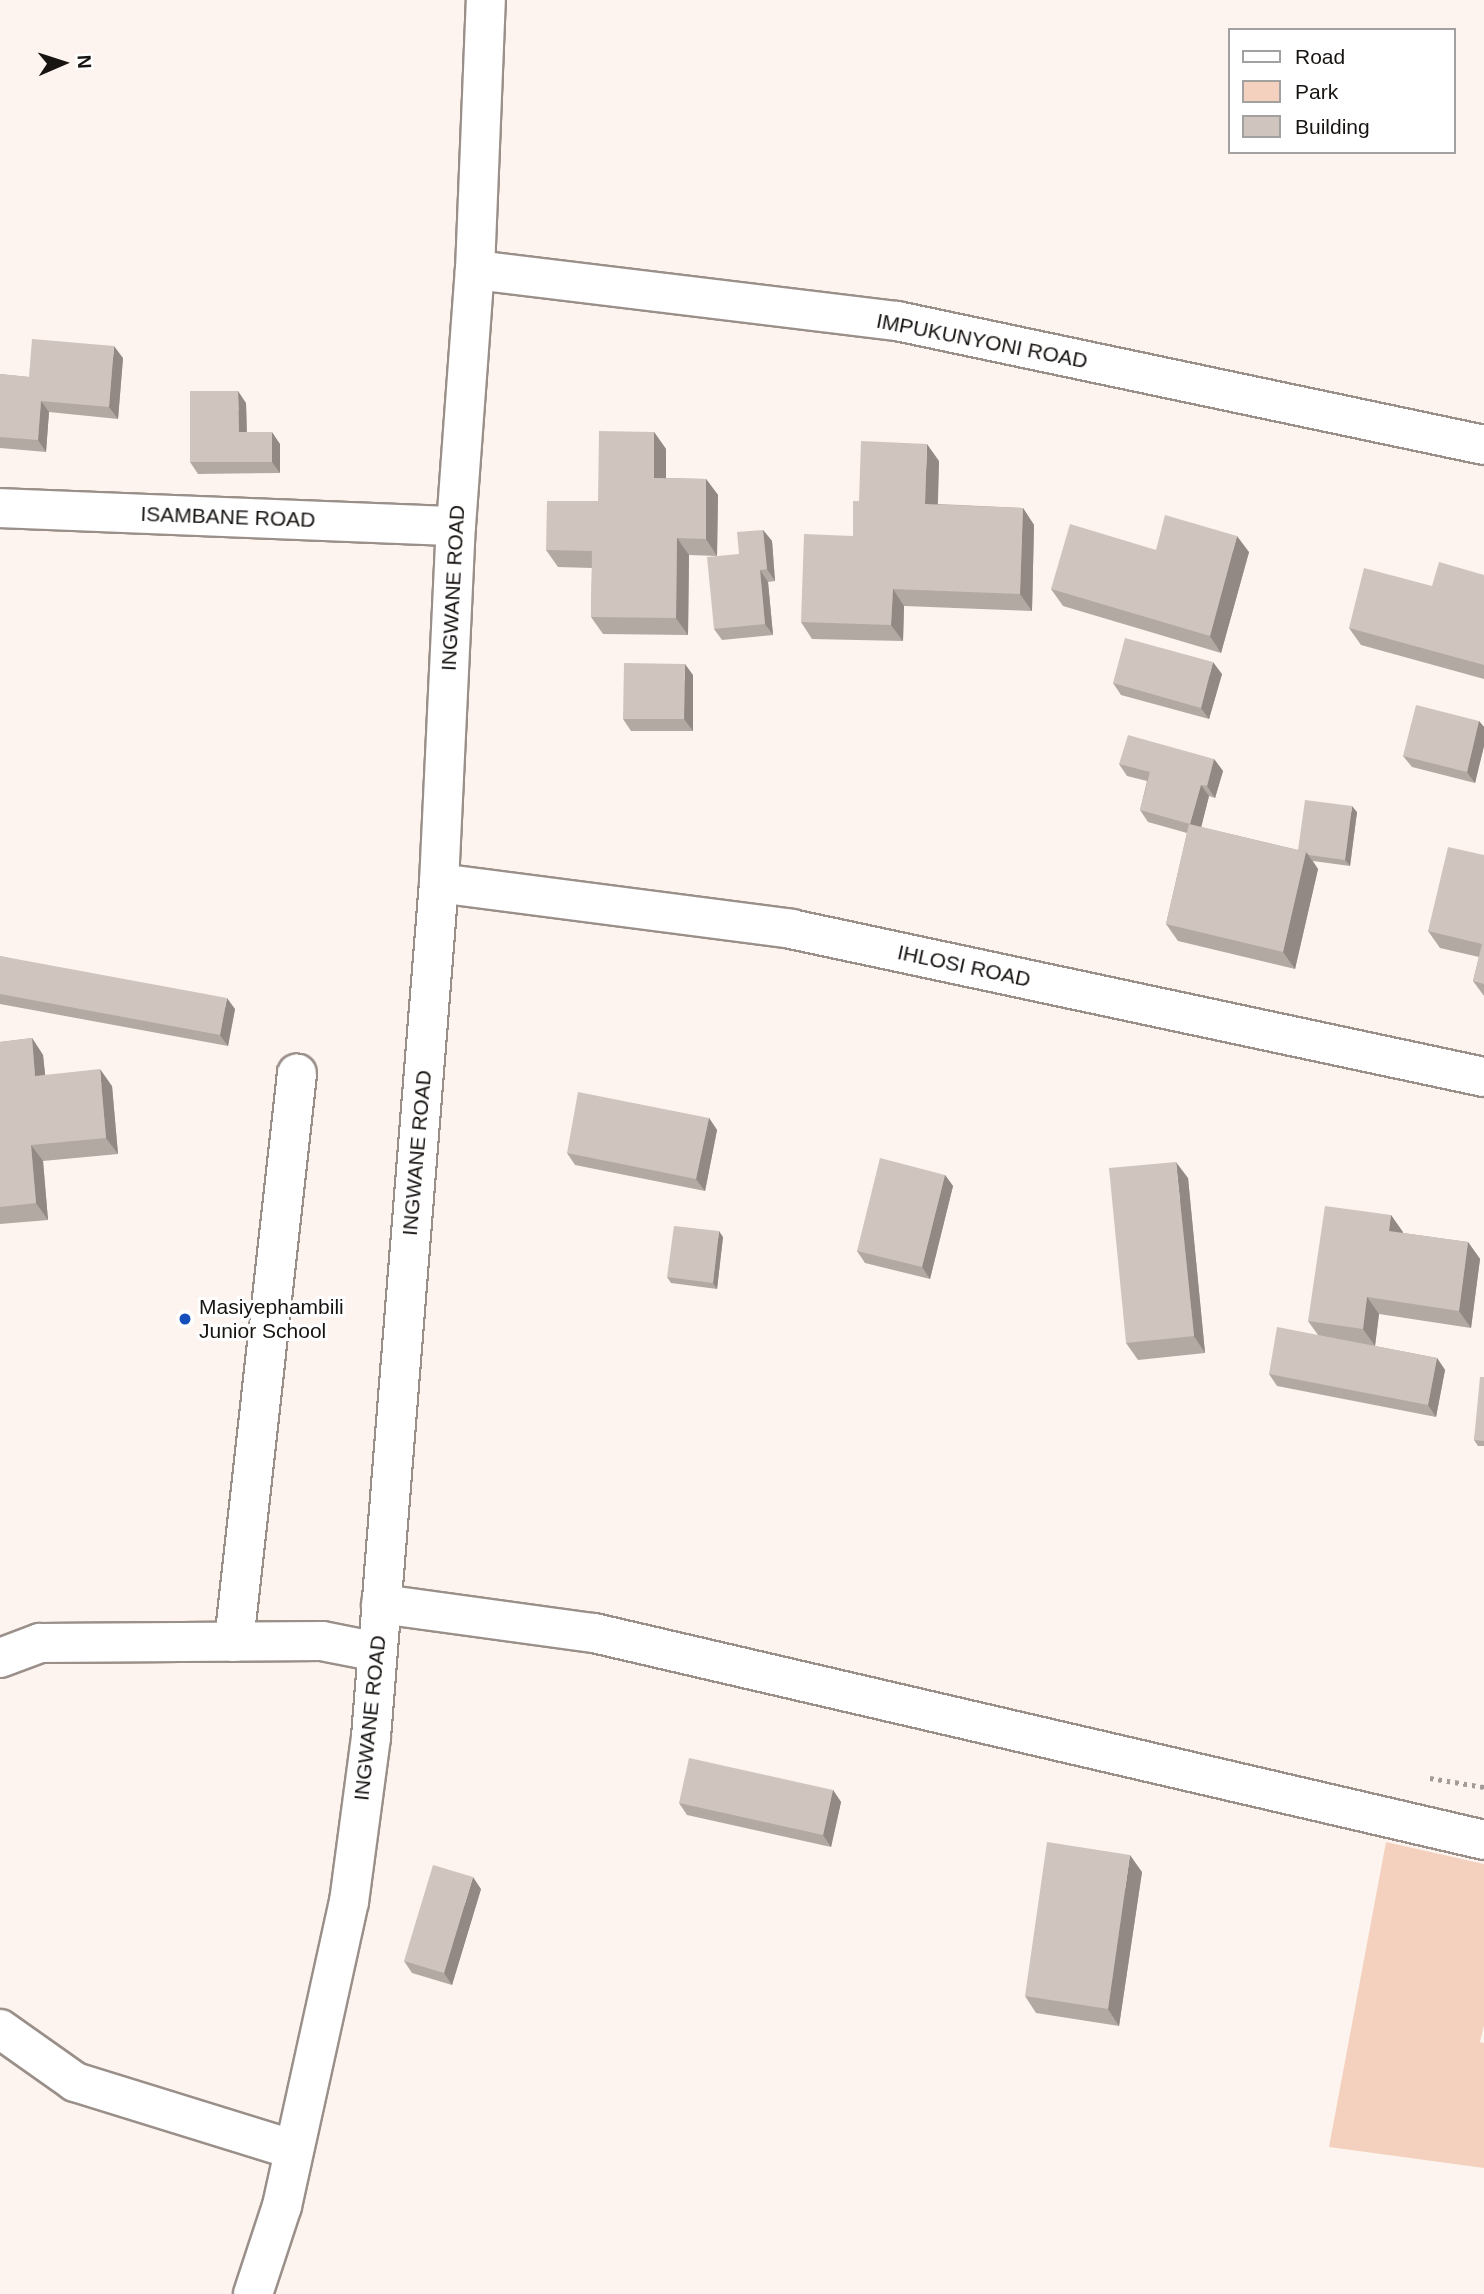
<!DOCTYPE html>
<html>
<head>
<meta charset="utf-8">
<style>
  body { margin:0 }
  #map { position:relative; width:1484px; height:2294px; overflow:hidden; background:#fef4ef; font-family:Arial,sans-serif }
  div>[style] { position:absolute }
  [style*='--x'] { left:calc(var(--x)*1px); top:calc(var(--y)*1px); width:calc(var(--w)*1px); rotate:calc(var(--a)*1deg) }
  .green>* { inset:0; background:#f3d1be }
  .path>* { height:4.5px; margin-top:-2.25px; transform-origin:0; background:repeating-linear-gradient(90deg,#a29b97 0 3.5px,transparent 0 8.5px) }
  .roads { filter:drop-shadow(2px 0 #9a8f89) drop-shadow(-2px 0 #9a8f89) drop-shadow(0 2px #9a8f89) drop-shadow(0 -2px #9a8f89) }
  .minor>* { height:38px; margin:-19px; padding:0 19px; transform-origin:19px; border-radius:19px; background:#fff }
  .wall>* { inset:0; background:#b3a9a3 }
  .shaded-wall>* { inset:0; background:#928985 }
  .building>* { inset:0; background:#d0c4be }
  .dots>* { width:19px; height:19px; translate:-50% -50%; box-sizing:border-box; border:4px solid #fff; border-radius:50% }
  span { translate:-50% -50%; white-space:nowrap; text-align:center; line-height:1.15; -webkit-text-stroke:6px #fff; paint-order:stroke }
  .street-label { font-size:21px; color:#181412 }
  .poi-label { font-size:21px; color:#181412 }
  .left { translate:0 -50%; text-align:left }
  .legend { position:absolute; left:1228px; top:28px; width:228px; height:126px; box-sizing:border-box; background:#fff; border:2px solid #a3a1a0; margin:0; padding:9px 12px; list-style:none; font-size:21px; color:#181412 }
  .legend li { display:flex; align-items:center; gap:14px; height:35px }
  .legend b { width:35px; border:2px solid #a3a1a0 }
  .north { position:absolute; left:28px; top:28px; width:70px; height:70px; -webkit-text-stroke:5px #fff; paint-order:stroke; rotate:87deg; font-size:19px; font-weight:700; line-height:28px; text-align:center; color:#181412 }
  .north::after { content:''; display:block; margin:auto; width:24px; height:32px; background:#181412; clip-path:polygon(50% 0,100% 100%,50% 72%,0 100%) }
</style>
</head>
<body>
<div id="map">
  <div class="green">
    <i style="clip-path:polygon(1386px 1842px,1484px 1864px,1484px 2025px,1480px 2042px,1484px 2043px,1484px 2168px,1329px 2147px)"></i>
  </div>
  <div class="path">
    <i style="--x:1430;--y:1778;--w:55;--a:9.5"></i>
  </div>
  <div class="roads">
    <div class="minor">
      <i style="--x:475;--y:270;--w:425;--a:6.9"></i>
      <i style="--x:897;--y:321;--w:600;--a:11.93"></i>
      <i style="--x:0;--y:508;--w:456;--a:2.3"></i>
      <i style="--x:439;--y:883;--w:355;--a:7.4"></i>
      <i style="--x:791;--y:929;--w:709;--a:12.06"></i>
      <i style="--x:381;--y:1604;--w:215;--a:7.8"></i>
      <i style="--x:594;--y:1633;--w:914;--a:13.09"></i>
      <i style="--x:234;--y:1642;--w:572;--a:-83.68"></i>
      <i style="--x:0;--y:1658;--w:43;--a:-20.6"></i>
      <i style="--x:40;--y:1643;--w:282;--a:-0.4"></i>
      <i style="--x:322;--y:1641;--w:56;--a:11.3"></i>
      <i style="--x:0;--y:2029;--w:92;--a:35.2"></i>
      <i style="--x:75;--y:2082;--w:229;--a:17.2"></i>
      <i style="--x:253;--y:2294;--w:93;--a:-71.8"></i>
      <i style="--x:282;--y:2206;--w:311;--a:-77.6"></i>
      <i style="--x:349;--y:1902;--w:166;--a:-82.4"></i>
      <i style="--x:371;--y:1737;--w:857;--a:-85.45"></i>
      <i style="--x:439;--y:883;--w:357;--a:-87.3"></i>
      <i style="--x:456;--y:526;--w:257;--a:-85.8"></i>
      <i style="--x:475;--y:270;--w:270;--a:-87.7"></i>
    </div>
  </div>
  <div class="wall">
    <i style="clip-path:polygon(123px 358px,118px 419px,49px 412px,46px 452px,0 448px,0 374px,29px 377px)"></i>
    <i style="clip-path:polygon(246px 403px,247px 432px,280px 444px,280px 473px,198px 474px,190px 462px)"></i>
    <i style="clip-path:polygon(654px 432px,666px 449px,666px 478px,706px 479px,718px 495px,717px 556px,689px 555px,688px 635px,603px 634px,591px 617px,592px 568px,558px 567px,546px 550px,598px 501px)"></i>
    <i style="clip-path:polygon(939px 461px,938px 504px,1023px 508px,1034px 525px,1032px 611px,904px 606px,903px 641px,812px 639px,801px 622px,853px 536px,859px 501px)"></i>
    <i style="clip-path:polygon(763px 530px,772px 541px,775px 581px,768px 582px,773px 635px,722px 640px,714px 629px,739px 554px)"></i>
    <i style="clip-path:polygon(1156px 550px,1249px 552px,1221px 653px,1063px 606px,1051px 589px)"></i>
    <i style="clip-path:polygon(1484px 575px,1484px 679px,1361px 645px,1349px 628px,1432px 586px)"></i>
    <i style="clip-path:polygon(1222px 674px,1209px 719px,1121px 695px,1113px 683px)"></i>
    <i style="clip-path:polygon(693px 675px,693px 731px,631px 731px,623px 719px)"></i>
    <i style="clip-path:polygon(1479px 721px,1484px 727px,1484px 746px,1475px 783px,1412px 767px,1403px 756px)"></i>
    <i style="clip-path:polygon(1214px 759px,1223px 771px,1215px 798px,1209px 796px,1201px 827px,1298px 850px,1357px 812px,1350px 866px,1313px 861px,1318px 869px,1295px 969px,1178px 941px,1166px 924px,1187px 833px,1148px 822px,1140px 810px,1147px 781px,1127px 776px,1119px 764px)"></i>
    <i style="clip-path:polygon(1484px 855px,1484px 996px,1473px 981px,1479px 957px,1440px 948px,1428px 931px)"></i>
    <i style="clip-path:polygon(0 956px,235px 1009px,228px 1046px,0 1004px)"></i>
    <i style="clip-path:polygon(32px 1038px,43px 1055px,45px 1075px,112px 1086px,118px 1154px,43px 1161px,48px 1220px,0 1224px,0 1042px)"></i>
    <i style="clip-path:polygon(709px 1118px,717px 1130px,705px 1191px,575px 1165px,567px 1153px)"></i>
    <i style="clip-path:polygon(945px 1175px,953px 1186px,930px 1279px,865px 1263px,857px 1251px)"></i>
    <i style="clip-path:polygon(1188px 1178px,1205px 1353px,1138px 1360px,1126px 1343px)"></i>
    <i style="clip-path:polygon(1391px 1215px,1403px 1233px,1468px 1242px,1480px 1259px,1471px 1328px,1379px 1314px,1375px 1346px,1437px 1358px,1445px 1370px,1436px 1417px,1277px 1386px,1269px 1374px,1318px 1335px,1308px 1321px)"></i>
    <i style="clip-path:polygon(723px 1237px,717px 1289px,671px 1283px,667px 1277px)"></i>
    <i style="clip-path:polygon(1484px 1377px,1484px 1446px,1478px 1446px,1474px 1440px)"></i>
    <i style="clip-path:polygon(833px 1790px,841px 1802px,831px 1847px,687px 1815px,679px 1803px)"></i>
    <i style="clip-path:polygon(1142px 1872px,1119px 2026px,1036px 2013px,1025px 1996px)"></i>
    <i style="clip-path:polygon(481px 1889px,452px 1985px,412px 1973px,404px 1961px)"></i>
  </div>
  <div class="shaded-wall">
    <i style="clip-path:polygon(114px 346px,123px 358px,118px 419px,109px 407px)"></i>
    <i style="clip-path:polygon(238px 391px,246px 403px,247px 444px,239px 432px)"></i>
    <i style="clip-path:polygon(41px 401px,49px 412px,46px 452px,38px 440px)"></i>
    <i style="clip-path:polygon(272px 432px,280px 444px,280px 473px,272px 462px)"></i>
    <i style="clip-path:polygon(654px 432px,666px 449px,666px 494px,654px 478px)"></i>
    <i style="clip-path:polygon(927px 444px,939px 461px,937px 521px,925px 504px)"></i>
    <i style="clip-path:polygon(706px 479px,718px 495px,717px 556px,706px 539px)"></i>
    <i style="clip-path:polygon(1023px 508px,1034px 525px,1032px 611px,1020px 594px)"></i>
    <i style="clip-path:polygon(763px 530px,772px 541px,775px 581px,767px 569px)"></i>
    <i style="clip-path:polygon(1237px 536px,1249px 552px,1221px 653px,1210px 636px)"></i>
    <i style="clip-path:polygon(677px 538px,689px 555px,688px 635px,676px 618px)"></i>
    <i style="clip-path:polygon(760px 570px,768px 582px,773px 635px,765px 624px)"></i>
    <i style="clip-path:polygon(893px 589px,904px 606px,903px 641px,891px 625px)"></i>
    <i style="clip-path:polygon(1213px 662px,1222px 674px,1209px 719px,1201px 708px)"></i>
    <i style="clip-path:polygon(685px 664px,693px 675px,693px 731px,684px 719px)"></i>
    <i style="clip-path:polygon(1479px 721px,1484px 727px,1484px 746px,1475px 783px,1467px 772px)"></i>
    <i style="clip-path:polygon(1214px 759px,1223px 771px,1215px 798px,1207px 786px)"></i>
    <i style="clip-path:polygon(1201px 785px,1209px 796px,1199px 836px,1190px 824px)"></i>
    <i style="clip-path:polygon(1352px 806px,1357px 812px,1350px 866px,1345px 860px)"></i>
    <i style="clip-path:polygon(1306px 852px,1318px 869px,1295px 969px,1283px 952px)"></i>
    <i style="clip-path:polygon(227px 998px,235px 1009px,228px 1046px,220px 1035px)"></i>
    <i style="clip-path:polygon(32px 1038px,43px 1055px,47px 1092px,35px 1076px)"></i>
    <i style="clip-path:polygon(100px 1069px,112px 1086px,118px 1154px,106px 1138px)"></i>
    <i style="clip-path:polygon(709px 1118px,717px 1130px,705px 1191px,696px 1179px)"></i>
    <i style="clip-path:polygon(31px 1145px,43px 1161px,48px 1220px,36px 1203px)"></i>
    <i style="clip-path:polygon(1176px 1162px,1188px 1178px,1205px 1353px,1194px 1336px)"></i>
    <i style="clip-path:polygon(945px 1175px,953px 1186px,930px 1279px,922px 1267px)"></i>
    <i style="clip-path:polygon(1391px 1215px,1403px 1232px,1400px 1248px,1389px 1231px)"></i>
    <i style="clip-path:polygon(719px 1231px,723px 1237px,717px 1289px,713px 1283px)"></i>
    <i style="clip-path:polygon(1468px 1242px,1480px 1259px,1471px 1328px,1459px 1311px)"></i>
    <i style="clip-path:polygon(1367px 1297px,1379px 1314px,1375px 1346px,1363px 1329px)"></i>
    <i style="clip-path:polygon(1437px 1358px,1445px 1370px,1436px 1417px,1428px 1405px)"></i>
    <i style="clip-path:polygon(833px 1790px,841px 1802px,831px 1847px,823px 1835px)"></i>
    <i style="clip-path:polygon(1130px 1855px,1142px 1872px,1119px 2026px,1108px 2009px)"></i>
    <i style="clip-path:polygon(473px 1877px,481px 1889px,452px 1985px,444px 1973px)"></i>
  </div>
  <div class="building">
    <i style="clip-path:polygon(32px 339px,114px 346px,109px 407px,41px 401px,38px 440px,0 437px,0 374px,29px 377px)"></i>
    <i style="clip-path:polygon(190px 391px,238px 391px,239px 432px,272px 432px,272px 462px,190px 462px)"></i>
    <i style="clip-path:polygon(599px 431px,654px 432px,654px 478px,706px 479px,706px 539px,677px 538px,676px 618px,591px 617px,592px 551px,546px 550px,547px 501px,598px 501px)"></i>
    <i style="clip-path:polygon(861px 441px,927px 444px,925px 504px,1023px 508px,1020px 594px,893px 589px,891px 625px,801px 622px,804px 534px,853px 536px,853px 501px,859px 501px)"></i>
    <i style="clip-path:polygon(1165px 515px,1237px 536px,1210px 636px,1051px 589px,1070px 524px,1156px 550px)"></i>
    <i style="clip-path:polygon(763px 530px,767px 569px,760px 570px,765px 624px,714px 629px,707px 557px,739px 554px,737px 532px)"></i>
    <i style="clip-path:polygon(1439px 562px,1484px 575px,1484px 665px,1349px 628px,1364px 568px,1432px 586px)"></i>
    <i style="clip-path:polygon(1125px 638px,1213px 662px,1201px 708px,1113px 683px)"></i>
    <i style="clip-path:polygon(624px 663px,685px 664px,684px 719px,623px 719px)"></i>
    <i style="clip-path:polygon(1416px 705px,1479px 721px,1467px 772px,1403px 756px)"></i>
    <i style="clip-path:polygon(1128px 735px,1214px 759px,1207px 786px,1201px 785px,1190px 824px,1140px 810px,1150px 772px,1119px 764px)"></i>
    <i style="clip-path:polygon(1305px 800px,1352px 806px,1345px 860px,1309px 855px,1306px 852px,1298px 850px)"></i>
    <i style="clip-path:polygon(1189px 824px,1306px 852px,1283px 952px,1166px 924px)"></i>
    <i style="clip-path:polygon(1448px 847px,1484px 855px,1484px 984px,1473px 981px,1482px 944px,1428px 931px)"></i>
    <i style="clip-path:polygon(0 956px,227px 998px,220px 1035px,0 994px)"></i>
    <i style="clip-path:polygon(32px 1038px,35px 1076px,100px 1069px,106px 1138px,31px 1145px,36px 1203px,0 1207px,0 1042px)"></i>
    <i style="clip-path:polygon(578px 1092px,709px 1118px,696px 1179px,567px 1153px)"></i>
    <i style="clip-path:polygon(880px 1158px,945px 1175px,922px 1267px,857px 1251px)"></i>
    <i style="clip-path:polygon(1176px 1162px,1194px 1336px,1126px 1343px,1109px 1168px)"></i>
    <i style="clip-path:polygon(1325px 1206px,1391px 1215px,1389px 1231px,1468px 1242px,1459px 1311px,1367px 1297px,1363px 1329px,1308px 1321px)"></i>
    <i style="clip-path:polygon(674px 1226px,719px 1231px,713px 1283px,667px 1277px)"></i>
    <i style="clip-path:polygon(1277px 1327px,1437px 1358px,1428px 1405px,1269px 1374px)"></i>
    <i style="clip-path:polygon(1480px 1377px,1484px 1377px,1484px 1441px,1474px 1440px)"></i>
    <i style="clip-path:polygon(689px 1758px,833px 1790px,823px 1835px,679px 1803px)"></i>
    <i style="clip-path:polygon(1047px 1842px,1130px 1855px,1108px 2009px,1025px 1996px)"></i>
    <i style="clip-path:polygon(433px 1865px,473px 1877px,444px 1973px,404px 1961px)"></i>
  </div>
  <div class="dots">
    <i style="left:185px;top:1319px;background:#154fbb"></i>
  </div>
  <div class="street-label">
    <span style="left:982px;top:341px;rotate:11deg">IMPUKUNYONI ROAD</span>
    <span style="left:228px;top:517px;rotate:2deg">ISAMBANE ROAD</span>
    <span style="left:453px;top:588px;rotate:-87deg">INGWANE ROAD</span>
    <span style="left:964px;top:966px;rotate:12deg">IHLOSI ROAD</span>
    <span style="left:417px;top:1153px;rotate:-85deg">INGWANE ROAD</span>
    <span style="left:370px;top:1718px;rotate:-84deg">INGWANE ROAD</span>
  </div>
  <div class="poi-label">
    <span class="left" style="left:199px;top:1319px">Masiyephambili<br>Junior School</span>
  </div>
  <ul class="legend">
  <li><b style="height:9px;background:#fff"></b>Road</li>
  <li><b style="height:19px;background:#f3d1be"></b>Park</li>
  <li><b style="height:19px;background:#d0c4be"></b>Building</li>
  </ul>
  <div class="north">N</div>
</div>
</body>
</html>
